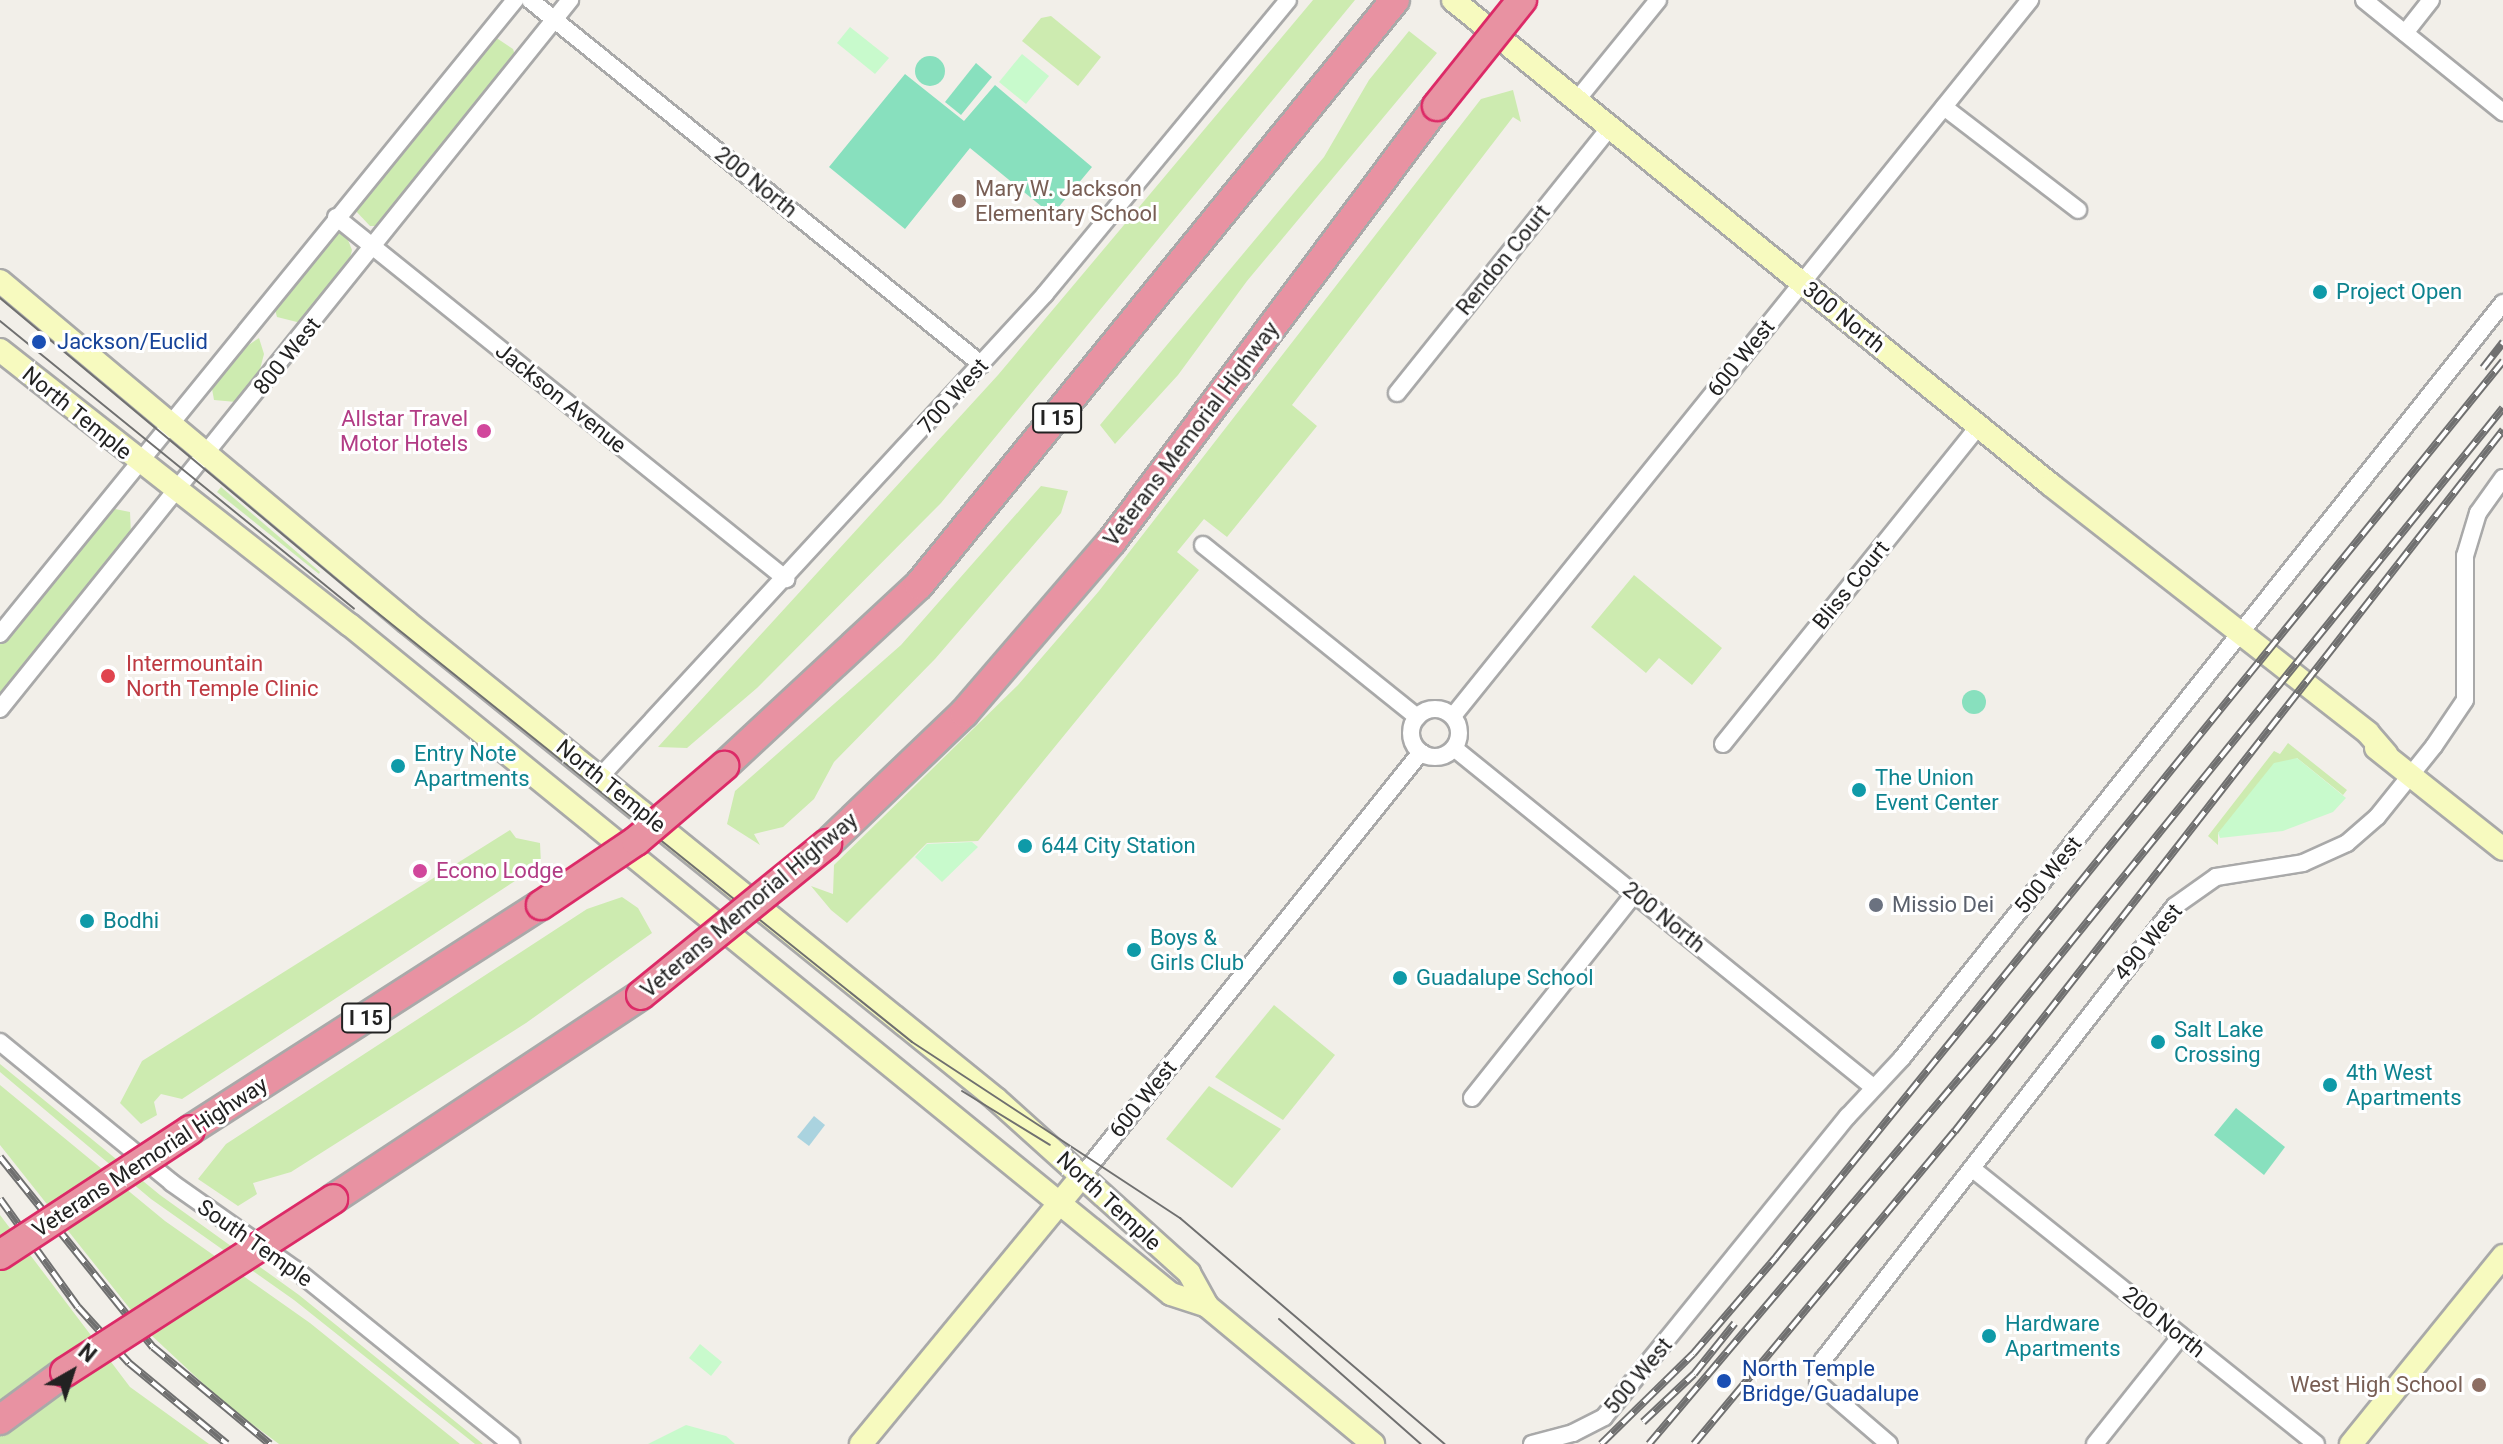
<!DOCTYPE html>
<html>
<head>
<meta charset="utf-8">
<style>
  body { margin:0 }
  #map { position:relative; width:2503px; height:1444px; overflow:hidden; background:#f2efe9; font-family:Roboto,sans-serif }
  div>[style] { position:absolute }
  [style*='--x'] { left:calc(var(--x)*1px); top:calc(var(--y)*1px); width:calc(var(--w)*1px); rotate:calc(var(--a)*1deg) }
  .grass>* { inset:0; background:#cdebb0 }
  .park>* { inset:0; background:#c8facc }
  .pitch>* { inset:0; background:#88e0be }
  .round { border-radius:50% }
  .water>* { inset:0; background:#aad3df }
  .roads { filter:drop-shadow(2px 0 #a9a9a9) drop-shadow(-2px 0 #a9a9a9) drop-shadow(0 2px #a9a9a9) drop-shadow(0 -2px #a9a9a9) }
  .street>* { height:16px; margin:-8px; padding:0 8px; transform-origin:8px; border-radius:8px; background:#fff }
  .street>.ring { margin:-8px; padding:0; box-sizing:content-box; background:none; border:16px solid #fff; border-radius:50% }
  .secondary>* { height:22px; margin:-11px; padding:0 11px; transform-origin:11px; border-radius:11px; background:#f7fabf }
  .highway>* { height:28px; margin:-14px; padding:0 14px; transform-origin:14px; border-radius:14px; background:#e892a2 }
  .tram>* { height:2px; margin:-1px; padding:0 1px; transform-origin:1px; border-radius:1px; background:#707070 }
  .rail>* { height:8px; margin-top:-4px; transform-origin:0; background:repeating-linear-gradient(90deg,#fff 0 15px,#707070 0 30px); box-sizing:border-box; border-block:2px solid #707070 }
  .bridges { filter:drop-shadow(2px 0 #dc2a67) drop-shadow(-2px 0 #dc2a67) drop-shadow(0 2px #dc2a67) drop-shadow(0 -2px #dc2a67) }
  .highway-bridge>* { height:28px; margin:-14px; padding:0 14px; transform-origin:14px; border-radius:14px; background:#e892a2 }
  .dots>* { width:22px; height:22px; translate:-50% -50%; box-sizing:border-box; border:4px solid #fff; border-radius:50% }
  span { translate:-50% -50%; white-space:nowrap; text-align:center; line-height:1.15; -webkit-text-stroke:6px #fff; paint-order:stroke }
  .shield-label span { padding:2px 6px; background:#fff; border:2px solid; border-radius:6px; -webkit-text-stroke-width:0 }
  .shield-label { font-size:20px; color:#222; font-weight:700 }
  .street-label { font-size:22px; color:#222 }
  .education-label { font-size:22px; color:#785e54 }
  .left { translate:0 -50%; text-align:left }
  .right { translate:-100% -50%; text-align:right }
  .culture-label { font-size:22px; color:#0d838f }
  .transit-label { font-size:22px; color:#164399 }
  .hotel-label { font-size:22px; color:#b23c85 }
  .health-label { font-size:22px; color:#be3a42 }
  .worship-label { font-size:22px; color:#5b616d }
  .north { position:absolute; left:32px; top:1332px; width:80px; height:80px; -webkit-text-stroke:6px #fff; paint-order:stroke; rotate:39deg; font-size:22px; font-weight:700; line-height:32px; text-align:center; color:#222 }
  .north::after { content:''; display:block; margin:auto; width:28px; height:36px; background:#222; clip-path:polygon(50% 0,100% 100%,50% 72%,0 100%) }
</style>
</head>
<body>
<div id="map">
  <div class="grass">
    <i style="clip-path:polygon(1313px 0,1355px 0,941px 503px,757px 688px,687px 748px,658px 747px,998px 375px)"></i>
    <i style="clip-path:polygon(1051px 16px,1101px 57px,1078px 86px,1022px 41px,1041px 18px)"></i>
    <i style="clip-path:polygon(1409px 31px,1437px 53px,1247px 281px,1178px 375px,1115px 444px,1100px 425px,1324px 157px,1369px 80px)"></i>
    <i style="clip-path:polygon(495px 37px,513px 49px,516px 58px,379px 226px,370px 226px,354px 209px)"></i>
    <i style="clip-path:polygon(1513px 90px,1521px 122px,1513px 117px,1292px 405px,1317px 426px,1227px 537px,1204px 519px,1177px 552px,1199px 570px,978px 841px,927px 843px,847px 923px,831px 910px,811px 886px,833px 894px,834px 865px,1018px 685px,1099px 591px,1481px 99px)"></i>
    <i style="clip-path:polygon(336px 230px,346px 235px,352px 250px,348px 266px,301px 323px,277px 317px,274px 306px)"></i>
    <i style="clip-path:polygon(259px 338px,264px 354px,258px 377px,236px 402px,214px 400px,211px 383px,235px 354px)"></i>
    <i style="clip-path:polygon(1041px 486px,1068px 491px,1061px 513px,935px 659px,834px 762px,814px 799px,783px 827px,754px 834px,760px 845px,727px 824px,735px 791px,901px 645px)"></i>
    <i style="clip-path:polygon(221px 487px,320px 572px,319px 574px,217px 492px)"></i>
    <i style="clip-path:polygon(115px 509px,130px 512px,131px 534px,0 696px,0 644px)"></i>
    <i style="clip-path:polygon(1634px 575px,1722px 648px,1692px 685px,1659px 658px,1646px 673px,1591px 627px)"></i>
    <i style="clip-path:polygon(2288px 743px,2347px 790px,2343px 795px,2297px 758px,2218px 833px,2218px 845px,2208px 836px,2274px 751px,2280px 754px)"></i>
    <i style="clip-path:polygon(510px 830px,516px 838px,540px 843px,541px 864px,182px 1099px,161px 1094px,154px 1102px,157px 1115px,141px 1124px,120px 1103px,142px 1061px)"></i>
    <i style="clip-path:polygon(622px 897px,638px 908px,652px 933px,526px 1023px,291px 1172px,253px 1183px,257px 1194px,238px 1206px,198px 1179px,226px 1144px,587px 909px)"></i>
    <i style="clip-path:polygon(1274px 1005px,1335px 1055px,1283px 1120px,1215px 1077px)"></i>
    <i style="clip-path:polygon(0 1064px,160px 1195px,299px 1295px,483px 1444px,475px 1444px,294px 1300px,151px 1199px,0 1072px)"></i>
    <i style="clip-path:polygon(0 1085px,165px 1221px,310px 1323px,460px 1444px,279px 1444px,225px 1404px,150px 1334px,0 1145px)"></i>
    <i style="clip-path:polygon(1209px 1086px,1281px 1129px,1232px 1188px,1166px 1139px)"></i>
    <i style="clip-path:polygon(0 1215px,130px 1387px,209px 1444px,0 1444px)"></i>
  </div>
  <div class="park">
    <i style="clip-path:polygon(850px 27px,889px 58px,875px 74px,837px 43px)"></i>
    <i style="clip-path:polygon(1022px 54px,1049px 76px,1026px 104px,999px 82px)"></i>
    <i style="clip-path:polygon(2297px 758px,2346px 798px,2333px 812px,2283px 831px,2220px 838px,2218px 833px,2274px 763px)"></i>
    <i style="clip-path:polygon(972px 842px,978px 847px,942px 882px,915px 857px,927px 844px)"></i>
    <i style="clip-path:polygon(700px 1344px,722px 1362px,711px 1376px,689px 1358px)"></i>
    <i style="clip-path:polygon(686px 1425px,726px 1436px,735px 1444px,648px 1444px)"></i>
  </div>
  <div class="pitch">
    <i class="round" style="left:915px;top:56px;width:30px;height:30px"></i>
    <i style="clip-path:polygon(976px 63px,992px 77px,961px 115px,945px 102px)"></i>
    <i style="clip-path:polygon(905px 74px,964px 121px,995px 85px,1092px 167px,1052px 215px,970px 148px,905px 229px,829px 167px)"></i>
    <i class="round" style="left:1962px;top:690px;width:24px;height:24px"></i>
    <i style="clip-path:polygon(2236px 1108px,2285px 1147px,2264px 1175px,2214px 1135px)"></i>
  </div>
  <div class="water">
    <i style="clip-path:polygon(814px 1116px,825px 1125px,809px 1146px,797px 1137px)"></i>
  </div>
  <div class="roads">
    <div class="street">
      <i style="--x:530;--y:0;--w:580;--a:38.91"></i>
      <i style="--x:2364;--y:0;--w:179;--a:38.9"></i>
      <i style="--x:2405;--y:33;--w:42;--a:-51.8"></i>
      <i style="--x:1576;--y:101;--w:130;--a:-50.9"></i>
      <i style="--x:1944;--y:107;--w:169;--a:37.5"></i>
      <i style="--x:336;--y:217;--w:578;--a:38.81"></i>
      <i style="--x:1397;--y:393;--w:341;--a:-51.3"></i>
      <i style="--x:1203;--y:545;--w:275;--a:38.8"></i>
      <i style="--x:0;--y:634;--w:817;--a:-50.91"></i>
      <i class="ring" style="left:1411px;top:709px;width:32px;height:32px"></i>
      <i style="--x:0;--y:709;--w:910;--a:-51.2"></i>
      <i style="--x:1453;--y:716;--w:920;--a:-51.14"></i>
      <i style="--x:1723;--y:744;--w:408;--a:-51.2"></i>
      <i style="--x:1454;--y:748;--w:539;--a:38.98"></i>
      <i style="--x:600;--y:777;--w:657;--a:-47.34"></i>
      <i style="--x:1045;--y:294;--w:381;--a:-50.4"></i>
      <i style="--x:0;--y:1042;--w:222;--a:39.3"></i>
      <i style="--x:172;--y:1183;--w:151;--a:35.1"></i>
      <i style="--x:296;--y:1270;--w:277;--a:39"></i>
      <i style="--x:1472;--y:1098;--w:260;--a:-51.5"></i>
      <i style="--x:1974;--y:1170;--w:438;--a:38.7"></i>
      <i style="--x:1081;--y:1177;--w:544;--a:-51.34"></i>
      <i style="--x:1532;--y:1444;--w:42;--a:-15"></i>
      <i style="--x:1573;--y:1433;--w:35;--a:-27"></i>
      <i style="--x:1604;--y:1417;--w:387;--a:-51"></i>
      <i style="--x:1848;--y:1116;--w:79;--a:-47"></i>
      <i style="--x:1902;--y:1058;--w:965;--a:-51.48"></i>
      <i style="--x:1889;--y:1444;--w:94;--a:-139.3"></i>
      <i style="--x:1818;--y:1383;--w:24;--a:-78"></i>
      <i style="--x:1823;--y:1360;--w:574;--a:-52.21"></i>
      <i style="--x:2175;--y:906;--w:50;--a:-35.3"></i>
      <i style="--x:2216;--y:877;--w:88;--a:-9.1"></i>
      <i style="--x:2303;--y:863;--w:48;--a:-24.4"></i>
      <i style="--x:2347;--y:843;--w:40;--a:-41"></i>
      <i style="--x:2377;--y:817;--w:91;--a:-51.2"></i>
      <i style="--x:2434;--y:746;--w:55;--a:-56"></i>
      <i style="--x:2465;--y:700;--w:144;--a:-90"></i>
      <i style="--x:2465;--y:556;--w:45;--a:-73.2"></i>
      <i style="--x:2478;--y:513;--w:43;--a:-54.5"></i>
      <i style="--x:2095;--y:1444;--w:138;--a:-51.5"></i>
    </div>
    <div class="secondary">
      <i style="--x:1453;--y:0;--w:770;--a:39.04"></i>
      <i style="--x:2051;--y:485;--w:402;--a:38"></i>
      <i style="--x:2368;--y:733;--w:28;--a:49"></i>
      <i style="--x:0;--y:281;--w:531;--a:39.96"></i>
      <i style="--x:407;--y:622;--w:758;--a:39"></i>
      <i style="--x:996;--y:1099;--w:260;--a:42"></i>
      <i style="--x:1189;--y:1273;--w:38;--a:61"></i>
      <i style="--x:1207;--y:1306;--w:216;--a:39.7"></i>
      <i style="--x:0;--y:350;--w:445;--a:38.2"></i>
      <i style="--x:350;--y:625;--w:1059;--a:39.18"></i>
      <i style="--x:1171;--y:1294;--w:38;--a:18"></i>
      <i style="--x:2376;--y:748;--w:162;--a:38.5"></i>
      <i style="--x:861;--y:1444;--w:346;--a:-50.5"></i>
      <i style="--x:2351;--y:1444;--w:242;--a:-51"></i>
    </div>
    <div class="highway">
      <i style="--x:724;--y:766;--w:266;--a:-42.9"></i>
      <i style="--x:919;--y:585;--w:754;--a:-50.87"></i>
      <i style="--x:827;--y:844;--w:190;--a:-43.7"></i>
      <i style="--x:964;--y:713;--w:227;--a:-49.3"></i>
      <i style="--x:1112;--y:541;--w:543;--a:-53.24"></i>
      <i style="--x:190;--y:1130;--w:417;--a:-32.7"></i>
      <i style="--x:333;--y:1199;--w:369;--a:-33.5"></i>
      <i style="--x:0;--y:1420;--w:81;--a:-36.4"></i>
    </div>
  </div>
  <div class="tram">
    <i style="--x:0;--y:298;--w:468;--a:39.9"></i>
    <i style="--x:359;--y:598;--w:709;--a:38.76"></i>
    <i style="--x:912;--y:1042;--w:321;--a:33.3"></i>
    <i style="--x:1180;--y:1218;--w:348;--a:40.5"></i>
    <i style="--x:0;--y:321;--w:456;--a:39.1"></i>
    <i style="--x:962;--y:1091;--w:103;--a:31.5"></i>
    <i style="--x:1279;--y:1319;--w:189;--a:41.4"></i>
  </div>
  <div class="rail">
    <i style="--x:2483;--y:368;--w:33;--a:-52"></i>
    <i style="--x:0;--y:1157;--w:244;--a:51.2"></i>
    <i style="--x:153;--y:1347;--w:152;--a:39.7"></i>
    <i style="--x:0;--y:1199;--w:133;--a:54.2"></i>
    <i style="--x:78;--y:1307;--w:76;--a:47.7"></i>
    <i style="--x:129;--y:1363;--w:127;--a:39.6"></i>
    <i style="--x:1643;--y:1422;--w:70;--a:-43.3"></i>
    <i style="--x:1694;--y:1374;--w:65;--a:-51.2"></i>
    <i style="--x:1601;--y:1444;--w:129;--a:-44.4"></i>
    <i style="--x:1693;--y:1354;--w:128;--a:-49.4"></i>
    <i style="--x:1776;--y:1257;--w:1154;--a:-50.94"></i>
    <i style="--x:1649;--y:1444;--w:534;--a:-49.71"></i>
    <i style="--x:1994;--y:1037;--w:809;--a:-51.02"></i>
    <i style="--x:1694;--y:1444;--w:408;--a:-50.2"></i>
    <i style="--x:1955;--y:1131;--w:890;--a:-51.98"></i>
  </div>
  <div class="bridges">
    <div class="highway-bridge">
      <i style="--x:1437;--y:106;--w:136;--a:-51.3"></i>
      <i style="--x:541;--y:905;--w:115;--a:-34"></i>
      <i style="--x:636;--y:841;--w:116;--a:-40.4"></i>
      <i style="--x:641;--y:995;--w:240;--a:-39.1"></i>
      <i style="--x:0;--y:1255;--w:227;--a:-33.3"></i>
      <i style="--x:65;--y:1372;--w:319;--a:-32.8"></i>
    </div>
  </div>
  <div class="dots">
    <i style="left:959px;top:201px;background:#8d6e63"></i>
    <i style="left:2320px;top:292px;background:#0f9aa8"></i>
    <i style="left:39px;top:342px;background:#1a4fb4"></i>
    <i style="left:484px;top:431px;background:#d1479c"></i>
    <i style="left:108px;top:676px;background:#e0444e"></i>
    <i style="left:398px;top:766px;background:#0f9aa8"></i>
    <i style="left:1859px;top:790px;background:#0f9aa8"></i>
    <i style="left:1025px;top:846px;background:#0f9aa8"></i>
    <i style="left:420px;top:871px;background:#d1479c"></i>
    <i style="left:1876px;top:905px;background:#6b7280"></i>
    <i style="left:87px;top:921px;background:#0f9aa8"></i>
    <i style="left:1134px;top:950px;background:#0f9aa8"></i>
    <i style="left:1400px;top:978px;background:#0f9aa8"></i>
    <i style="left:2158px;top:1042px;background:#0f9aa8"></i>
    <i style="left:2330px;top:1085px;background:#0f9aa8"></i>
    <i style="left:1989px;top:1336px;background:#0f9aa8"></i>
    <i style="left:1724px;top:1381px;background:#1a4fb4"></i>
    <i style="left:2479px;top:1385px;background:#8d6e63"></i>
  </div>
  <div class="shield-label">
    <span style="left:1057px;top:418px">I 15</span>
    <span style="left:366px;top:1018px">I 15</span>
  </div>
  <div class="street-label">
    <span style="left:756px;top:182px;rotate:39deg">200 North</span>
    <span style="left:1503px;top:260px;rotate:-51deg">Rendon Court</span>
    <span style="left:1844px;top:317px;rotate:39deg">300 North</span>
    <span style="left:287px;top:356px;rotate:-51deg">800 West</span>
    <span style="left:1741px;top:358px;rotate:-51deg">600 West</span>
    <span style="left:953px;top:396px;rotate:-48deg">700 West</span>
    <span style="left:561px;top:398px;rotate:39deg">Jackson Avenue</span>
    <span style="left:77px;top:413px;rotate:39deg">North Temple</span>
    <span style="left:1191px;top:434px;rotate:-53deg">Veterans Memorial Highway</span>
    <span style="left:1851px;top:585px;rotate:-51deg">Bliss Court</span>
    <span style="left:611px;top:786px;rotate:39deg">North Temple</span>
    <span style="left:2048px;top:875px;rotate:-51deg">500 West</span>
    <span style="left:749px;top:905px;rotate:-40deg">Veterans Memorial Highway</span>
    <span style="left:1664px;top:917px;rotate:39deg">200 North</span>
    <span style="left:2148px;top:942px;rotate:-50deg">490 West</span>
    <span style="left:1143px;top:1099px;rotate:-51deg">600 West</span>
    <span style="left:150px;top:1157px;rotate:-33deg">Veterans Memorial Highway</span>
    <span style="left:1109px;top:1201px;rotate:43deg">North Temple</span>
    <span style="left:255px;top:1243px;rotate:35deg">South Temple</span>
    <span style="left:2164px;top:1322px;rotate:39deg">200 North</span>
    <span style="left:1638px;top:1376px;rotate:-50deg">500 West</span>
  </div>
  <div class="education-label">
    <span class="left" style="left:975px;top:201px">Mary W. Jackson<br>Elementary School</span>
    <span class="right" style="left:2463px;top:1385px">West High School</span>
  </div>
  <div class="culture-label">
    <span class="left" style="left:2336px;top:292px">Project Open</span>
    <span class="left" style="left:414px;top:766px">Entry Note<br>Apartments</span>
    <span class="left" style="left:1875px;top:790px">The Union<br>Event Center</span>
    <span class="left" style="left:1041px;top:846px">644 City Station</span>
    <span class="left" style="left:103px;top:921px">Bodhi</span>
    <span class="left" style="left:1150px;top:950px">Boys &amp;<br>Girls Club</span>
    <span class="left" style="left:1416px;top:978px">Guadalupe School</span>
    <span class="left" style="left:2174px;top:1042px">Salt Lake<br>Crossing</span>
    <span class="left" style="left:2346px;top:1085px">4th West<br>Apartments</span>
    <span class="left" style="left:2005px;top:1336px">Hardware<br>Apartments</span>
  </div>
  <div class="transit-label">
    <span class="left" style="left:57px;top:342px">Jackson/Euclid</span>
    <span class="left" style="left:1742px;top:1381px">North Temple<br>Bridge/Guadalupe</span>
  </div>
  <div class="hotel-label">
    <span class="right" style="left:468px;top:431px">Allstar Travel<br>Motor Hotels</span>
    <span class="left" style="left:436px;top:871px">Econo Lodge</span>
  </div>
  <div class="health-label">
    <span class="left" style="left:126px;top:676px">Intermountain<br>North Temple Clinic</span>
  </div>
  <div class="worship-label">
    <span class="left" style="left:1892px;top:905px">Missio Dei</span>
  </div>
  <div class="north">N</div>
</div>
</body>
</html>
